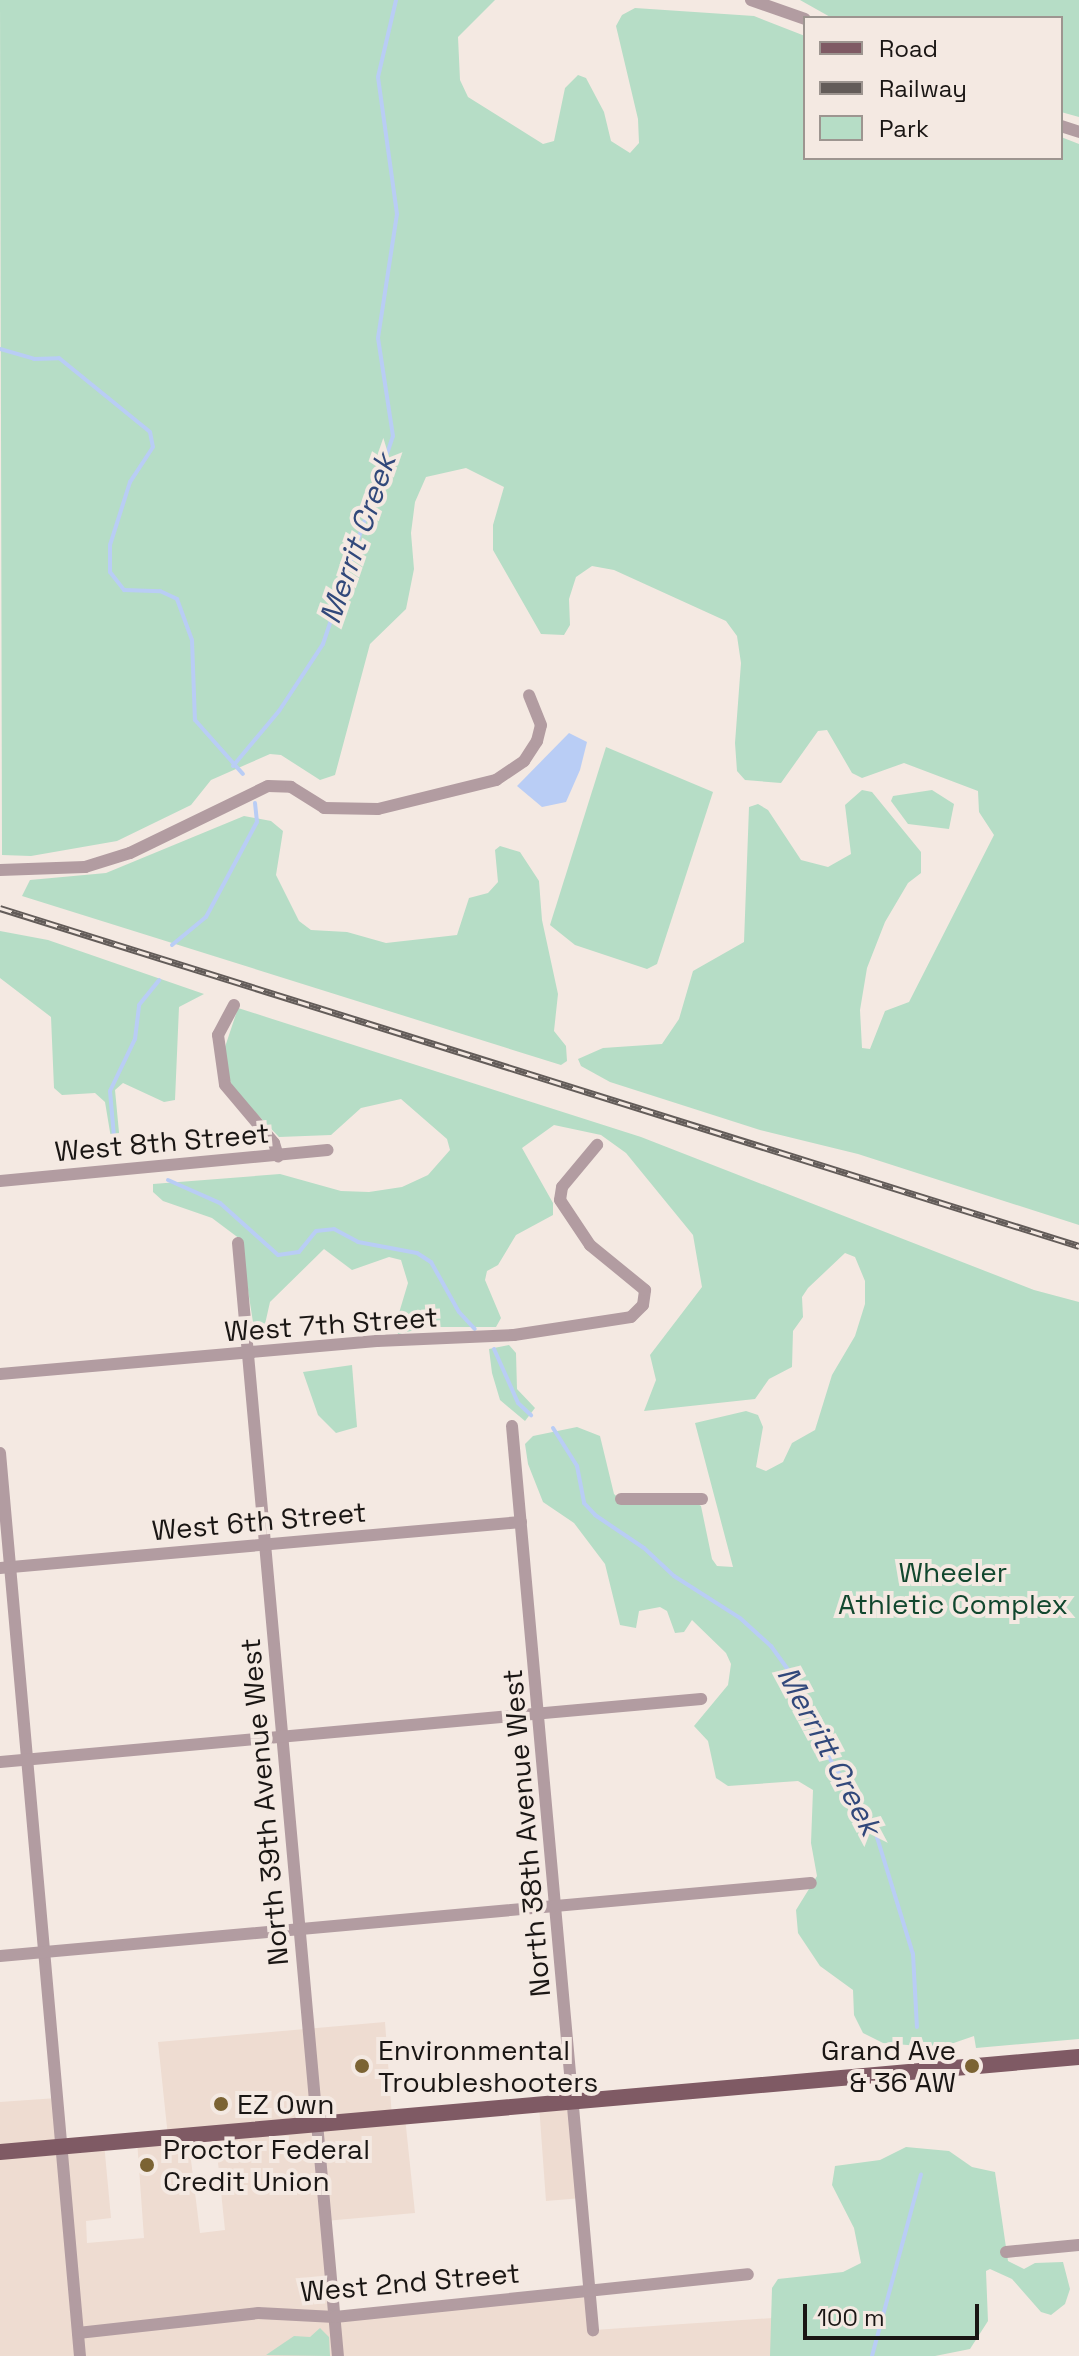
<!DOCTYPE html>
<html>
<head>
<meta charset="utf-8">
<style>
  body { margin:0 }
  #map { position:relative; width:1079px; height:2356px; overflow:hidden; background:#f4e9e2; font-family:"Space Grotesk",sans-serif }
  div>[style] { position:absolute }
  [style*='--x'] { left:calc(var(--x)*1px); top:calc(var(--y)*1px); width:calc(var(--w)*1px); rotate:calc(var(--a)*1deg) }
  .built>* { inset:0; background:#eedcd1 }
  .green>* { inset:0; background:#b6ddc6 }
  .water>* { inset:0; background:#b9cdf5 }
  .stream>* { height:4px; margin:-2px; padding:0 2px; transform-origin:2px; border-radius:2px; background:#b9cdf5 }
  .minor>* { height:12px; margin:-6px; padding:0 6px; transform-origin:6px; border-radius:6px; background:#b29ca1 }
  .major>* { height:16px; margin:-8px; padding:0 8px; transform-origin:8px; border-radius:8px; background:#7f5a64 }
  .rail>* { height:7px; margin-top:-3.5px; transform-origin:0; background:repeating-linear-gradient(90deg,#f4e9e2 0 12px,#635c59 0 24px); box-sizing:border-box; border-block:2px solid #635c59 }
  .dots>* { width:22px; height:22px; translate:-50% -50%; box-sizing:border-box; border:4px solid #f4e9e2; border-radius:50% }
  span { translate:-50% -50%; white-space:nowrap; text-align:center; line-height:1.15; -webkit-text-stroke:8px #f4e9e2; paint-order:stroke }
  .street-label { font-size:28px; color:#1a1614 }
  .park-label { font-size:28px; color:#11472e }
  .poi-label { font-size:28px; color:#1a1614 }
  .left { translate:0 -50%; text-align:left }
  .right { translate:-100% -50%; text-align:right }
  .water-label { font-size:30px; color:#31487b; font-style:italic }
  .legend { position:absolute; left:803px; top:16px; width:260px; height:144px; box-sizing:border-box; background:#f4e9e2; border:2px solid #9d9590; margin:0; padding:10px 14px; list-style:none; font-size:24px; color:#1a1614 }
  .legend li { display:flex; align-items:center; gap:16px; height:40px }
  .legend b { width:40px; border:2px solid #9d9590 }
  .scale { position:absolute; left:803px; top:2304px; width:176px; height:36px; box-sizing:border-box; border:4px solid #1a1614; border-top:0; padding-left:10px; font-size:24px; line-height:28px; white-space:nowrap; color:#1a1614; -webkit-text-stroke:6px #f4e9e2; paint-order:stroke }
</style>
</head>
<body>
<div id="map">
  <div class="built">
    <i style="clip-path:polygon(evenodd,385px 2022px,392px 2117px,405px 2117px,415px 2213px,325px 2221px,335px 2315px,590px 2288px,594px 2330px,773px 2318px,884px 2324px,872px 2356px,0 2356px,0 2102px,57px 2098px,61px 2146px,104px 2143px,111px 2218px,86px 2221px,87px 2243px,144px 2238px,137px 2140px,168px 2137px,158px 2042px,385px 2022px,215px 2134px,225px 2230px,200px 2233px,188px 2136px,215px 2134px)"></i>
    <i style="clip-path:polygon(575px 2101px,582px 2198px,546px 2201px,539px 2105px)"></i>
  </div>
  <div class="green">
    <i style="clip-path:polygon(0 0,495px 0,458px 37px,460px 80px,468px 97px,543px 144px,554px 141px,565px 88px,578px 75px,586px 78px,604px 112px,611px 141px,630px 153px,639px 143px,638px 119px,616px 26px,622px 15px,635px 8px,754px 16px,805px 36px,805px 158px,1061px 158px,1061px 137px,1079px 144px,1079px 1225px,858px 1154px,760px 1130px,610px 1082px,581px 1066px,578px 1059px,603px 1048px,662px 1044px,679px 1019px,693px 971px,744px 942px,749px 807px,758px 804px,768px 810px,801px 860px,828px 867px,851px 854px,845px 805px,862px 790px,872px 792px,921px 852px,921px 873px,908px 883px,885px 922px,867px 968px,860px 1010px,862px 1048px,870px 1049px,885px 1011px,909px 1002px,994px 835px,979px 812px,978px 791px,904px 763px,862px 778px,852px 773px,827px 730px,818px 731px,781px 783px,745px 780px,737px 771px,735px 743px,741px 663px,737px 636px,726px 621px,614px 570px,592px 566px,576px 577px,569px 599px,570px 625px,564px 635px,541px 634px,493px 550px,493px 525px,504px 487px,466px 468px,426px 477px,415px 502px,411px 533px,414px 569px,406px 609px,370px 644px,335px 775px,320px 780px,281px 755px,270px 754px,211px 780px,191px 805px,117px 841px,31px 856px,2px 855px)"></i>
    <i style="clip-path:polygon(800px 0,1079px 0,1079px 117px,1061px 112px,1061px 18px,832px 18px)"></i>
    <i style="clip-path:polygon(606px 747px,713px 792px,657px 964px,647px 969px,575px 945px,550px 925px)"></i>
    <i style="clip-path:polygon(932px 790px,954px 804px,949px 829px,908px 824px,891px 801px,893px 796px)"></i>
    <i style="clip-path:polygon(244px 816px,271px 821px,283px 831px,276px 875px,299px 921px,311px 930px,347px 932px,386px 943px,457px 935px,469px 898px,488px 893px,498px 882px,495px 850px,500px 846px,520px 852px,539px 881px,542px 920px,558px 994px,554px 1031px,566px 1046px,567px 1061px,561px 1065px,22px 896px,30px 880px,106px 873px)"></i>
    <i style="clip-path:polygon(0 931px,48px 940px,204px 994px,179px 1007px,175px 1100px,164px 1102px,123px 1083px,115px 1090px,120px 1143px,114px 1156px,105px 1102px,95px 1093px,62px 1095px,54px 1088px,51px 1017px,0 978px)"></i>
    <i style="clip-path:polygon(238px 1008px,641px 1137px,1034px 1290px,1079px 1302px,1079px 2039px,976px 2048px,974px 2036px,945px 2046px,920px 2046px,883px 2043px,863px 2033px,854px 2015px,853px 1990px,820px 1966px,798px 1933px,796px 1910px,817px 1876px,811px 1843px,813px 1790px,798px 1781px,728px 1786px,716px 1778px,708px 1741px,694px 1726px,728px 1685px,731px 1664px,726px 1653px,692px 1620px,684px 1632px,675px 1633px,667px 1611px,660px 1607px,639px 1611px,636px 1628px,620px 1625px,605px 1564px,574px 1523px,543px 1502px,528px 1464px,525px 1444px,533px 1436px,577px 1427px,600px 1436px,614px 1494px,622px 1501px,689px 1498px,701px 1506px,712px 1559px,717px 1566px,733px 1567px,695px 1423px,746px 1411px,758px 1415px,763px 1427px,756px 1467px,766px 1471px,783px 1462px,792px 1443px,815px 1430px,832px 1375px,855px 1336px,865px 1304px,865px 1281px,855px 1257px,845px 1253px,808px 1288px,802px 1297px,803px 1317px,793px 1331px,792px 1367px,769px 1379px,755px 1399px,644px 1411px,656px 1380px,650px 1355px,702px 1287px,693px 1235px,626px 1153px,601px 1135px,554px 1125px,522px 1148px,553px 1203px,553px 1215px,516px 1235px,498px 1265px,487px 1271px,485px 1280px,501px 1318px,496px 1327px,428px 1327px,398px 1334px,396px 1323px,408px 1283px,401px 1260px,389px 1257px,352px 1270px,324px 1249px,270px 1302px,263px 1333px,255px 1335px,240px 1239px,212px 1218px,163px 1201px,153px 1192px,153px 1184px,280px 1174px,341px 1191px,369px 1192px,402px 1187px,428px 1175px,450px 1150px,447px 1139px,401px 1099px,361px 1108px,331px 1135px,279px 1137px,234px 1090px,228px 1076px,224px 1050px)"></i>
    <i style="clip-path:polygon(509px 1345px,516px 1353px,517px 1389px,535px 1408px,525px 1421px,500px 1400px,492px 1373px,489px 1349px)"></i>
    <i style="clip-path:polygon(352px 1365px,357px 1427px,336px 1433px,318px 1415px,303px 1372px)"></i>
    <i style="clip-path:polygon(906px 2147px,949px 2151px,972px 2167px,995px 2172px,1008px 2261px,1024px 2269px,1035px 2263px,1063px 2262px,1070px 2289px,1065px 2304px,1051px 2315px,1041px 2312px,1012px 2279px,990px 2269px,986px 2271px,988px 2321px,970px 2349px,935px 2356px,770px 2356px,772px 2288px,778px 2279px,843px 2272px,861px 2263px,854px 2228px,832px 2185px,835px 2166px,880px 2160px)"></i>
    <i style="clip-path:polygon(320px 2328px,329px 2337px,330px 2356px,266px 2355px,294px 2336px,310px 2337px)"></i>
  </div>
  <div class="water">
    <i style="clip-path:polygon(569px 733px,587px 742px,580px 770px,566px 802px,542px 807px,517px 786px)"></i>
  </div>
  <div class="stream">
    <i style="--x:0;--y:349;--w:35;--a:16"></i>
    <i style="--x:34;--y:359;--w:25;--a:-2"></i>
    <i style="--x:59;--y:358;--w:117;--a:39.1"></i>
    <i style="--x:150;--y:432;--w:15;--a:79"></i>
    <i style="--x:153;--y:447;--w:42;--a:123.3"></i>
    <i style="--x:130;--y:482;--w:66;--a:107.6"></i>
    <i style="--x:110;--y:545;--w:27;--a:90"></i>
    <i style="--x:110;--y:572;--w:23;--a:52"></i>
    <i style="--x:124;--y:590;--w:36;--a:2"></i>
    <i style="--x:160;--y:591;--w:19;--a:25"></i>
    <i style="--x:177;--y:599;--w:44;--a:69.9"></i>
    <i style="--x:192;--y:640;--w:80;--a:87.9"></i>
    <i style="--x:195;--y:720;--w:72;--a:48.4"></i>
    <i style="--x:233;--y:766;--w:72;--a:-50.1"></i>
    <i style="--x:279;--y:711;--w:80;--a:-56.7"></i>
    <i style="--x:323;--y:644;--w:219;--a:-71.4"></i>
    <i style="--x:393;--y:436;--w:99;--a:-98.7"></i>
    <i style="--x:378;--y:338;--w:125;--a:-81.3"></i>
    <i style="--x:397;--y:214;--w:138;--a:-97.9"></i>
    <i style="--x:378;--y:77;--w:79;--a:-76.8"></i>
    <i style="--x:172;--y:945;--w:44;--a:-39.5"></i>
    <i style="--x:206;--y:917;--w:108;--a:-61.8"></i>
    <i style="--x:257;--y:822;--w:19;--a:-96"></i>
    <i style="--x:115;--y:1148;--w:57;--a:-95"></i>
    <i style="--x:110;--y:1091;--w:58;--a:-64.3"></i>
    <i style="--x:135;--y:1039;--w:34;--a:-83"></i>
    <i style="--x:139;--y:1005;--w:32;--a:-51"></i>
    <i style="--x:168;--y:1180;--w:57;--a:23.9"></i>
    <i style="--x:220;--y:1203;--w:78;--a:41.9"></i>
    <i style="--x:278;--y:1255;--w:21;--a:-8"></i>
    <i style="--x:299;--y:1252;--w:27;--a:-51"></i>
    <i style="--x:316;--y:1231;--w:18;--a:-6"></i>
    <i style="--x:334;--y:1229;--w:27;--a:28"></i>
    <i style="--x:358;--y:1242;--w:60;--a:10.6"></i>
    <i style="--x:417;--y:1253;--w:17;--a:33"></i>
    <i style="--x:431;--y:1262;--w:57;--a:60.8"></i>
    <i style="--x:459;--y:1312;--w:23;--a:47"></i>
    <i style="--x:494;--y:1349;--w:59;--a:66"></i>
    <i style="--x:518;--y:1403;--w:18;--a:43"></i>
    <i style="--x:553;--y:1428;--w:45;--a:57.7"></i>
    <i style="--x:577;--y:1466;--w:38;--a:79"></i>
    <i style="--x:584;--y:1503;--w:16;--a:47"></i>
    <i style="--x:595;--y:1515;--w:59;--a:34"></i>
    <i style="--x:644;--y:1548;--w:41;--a:43"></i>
    <i style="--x:674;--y:1576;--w:78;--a:32.5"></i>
    <i style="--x:740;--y:1618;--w:42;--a:42.1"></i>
    <i style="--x:771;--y:1646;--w:48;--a:54.3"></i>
    <i style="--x:799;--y:1685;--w:59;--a:70.3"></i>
    <i style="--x:819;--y:1741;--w:109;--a:58.5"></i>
    <i style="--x:876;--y:1834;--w:126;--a:72.9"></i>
    <i style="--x:913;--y:1954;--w:73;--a:86.9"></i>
    <i style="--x:872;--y:2356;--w:188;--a:-74.9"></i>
  </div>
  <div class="minor">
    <i style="--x:751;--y:0;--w:57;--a:19.4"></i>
    <i style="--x:1061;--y:126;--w:19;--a:18"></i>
    <i style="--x:0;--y:870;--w:85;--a:-2"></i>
    <i style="--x:85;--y:867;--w:47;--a:-17.3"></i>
    <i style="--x:130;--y:853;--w:153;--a:-25.9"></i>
    <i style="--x:268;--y:786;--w:23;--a:2"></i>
    <i style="--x:291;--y:787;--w:39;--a:32"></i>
    <i style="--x:324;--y:808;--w:54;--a:1.1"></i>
    <i style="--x:378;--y:809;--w:122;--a:-13.8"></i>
    <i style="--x:496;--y:780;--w:34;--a:-34"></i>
    <i style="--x:524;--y:761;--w:24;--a:-57"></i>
    <i style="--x:537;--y:741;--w:16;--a:-76"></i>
    <i style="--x:541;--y:725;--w:32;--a:-112"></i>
    <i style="--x:234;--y:1005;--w:34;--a:118"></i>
    <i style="--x:218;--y:1035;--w:50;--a:82"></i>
    <i style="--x:225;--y:1085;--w:76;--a:49.8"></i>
    <i style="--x:274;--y:1143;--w:14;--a:73"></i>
    <i style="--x:0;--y:1181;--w:329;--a:-5.4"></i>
    <i style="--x:238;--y:1243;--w:1117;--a:84.87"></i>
    <i style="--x:0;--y:1374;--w:378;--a:-5"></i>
    <i style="--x:377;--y:1341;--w:137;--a:-2.5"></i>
    <i style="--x:514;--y:1335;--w:118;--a:-8.7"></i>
    <i style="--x:631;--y:1317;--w:17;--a:-45"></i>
    <i style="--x:643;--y:1305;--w:15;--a:-82"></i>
    <i style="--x:645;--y:1290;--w:71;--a:-140.7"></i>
    <i style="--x:590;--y:1245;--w:54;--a:-123.7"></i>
    <i style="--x:560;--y:1200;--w:13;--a:-81"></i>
    <i style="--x:562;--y:1187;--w:55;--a:-50.2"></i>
    <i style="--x:512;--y:1426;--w:908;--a:84.88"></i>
    <i style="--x:0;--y:1453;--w:907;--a:84.94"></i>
    <i style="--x:621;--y:1499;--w:81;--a:0"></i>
    <i style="--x:0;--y:1568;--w:523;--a:-5.05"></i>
    <i style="--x:0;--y:1762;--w:704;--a:-5.14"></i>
    <i style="--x:0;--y:1956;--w:814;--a:-5.14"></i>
    <i style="--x:1006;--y:2252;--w:73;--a:-5.5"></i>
    <i style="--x:78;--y:2333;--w:181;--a:-6.3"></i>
    <i style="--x:258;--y:2313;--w:77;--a:3"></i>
    <i style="--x:335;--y:2317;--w:415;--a:-5.9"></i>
  </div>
  <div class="major">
    <i style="--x:0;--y:2152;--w:1083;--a:-5.03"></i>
  </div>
  <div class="rail">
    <i style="--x:0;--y:908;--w:1131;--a:17.39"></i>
  </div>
  <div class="dots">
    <i style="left:362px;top:2066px;background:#7b6333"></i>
    <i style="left:972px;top:2066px;background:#7b6333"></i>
    <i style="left:221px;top:2104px;background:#7b6333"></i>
    <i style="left:147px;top:2165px;background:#7b6333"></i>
  </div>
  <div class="street-label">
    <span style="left:162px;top:1142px;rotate:-5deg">West 8th Street</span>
    <span style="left:331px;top:1324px;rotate:-4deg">West 7th Street</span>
    <span style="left:259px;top:1521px;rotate:-5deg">West 6th Street</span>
    <span style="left:264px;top:1802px;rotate:-95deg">North 39th Avenue West</span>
    <span style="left:526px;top:1833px;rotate:-95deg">North 38th Avenue West</span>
    <span style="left:410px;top:2282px;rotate:-5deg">West 2nd Street</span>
  </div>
  <div class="park-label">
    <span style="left:953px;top:1588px">Wheeler<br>Athletic Complex</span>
  </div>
  <div class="poi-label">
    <span class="left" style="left:378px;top:2066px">Environmental<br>Troubleshooters</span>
    <span class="right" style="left:956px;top:2066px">Grand Ave<br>&amp; 36 AW</span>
    <span class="left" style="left:237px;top:2104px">EZ Own</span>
    <span class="left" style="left:163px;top:2165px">Proctor Federal<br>Credit Union</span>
  </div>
  <div class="water-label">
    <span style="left:358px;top:539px;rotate:-71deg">Merrit Creek</span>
    <span style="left:829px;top:1751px;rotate:62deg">Merritt Creek</span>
  </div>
  <ul class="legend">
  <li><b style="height:10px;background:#7f5a64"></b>Road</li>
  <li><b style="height:10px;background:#635c59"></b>Railway</li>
  <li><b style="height:22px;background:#b6ddc6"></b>Park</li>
  </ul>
  <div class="scale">100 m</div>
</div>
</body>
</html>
